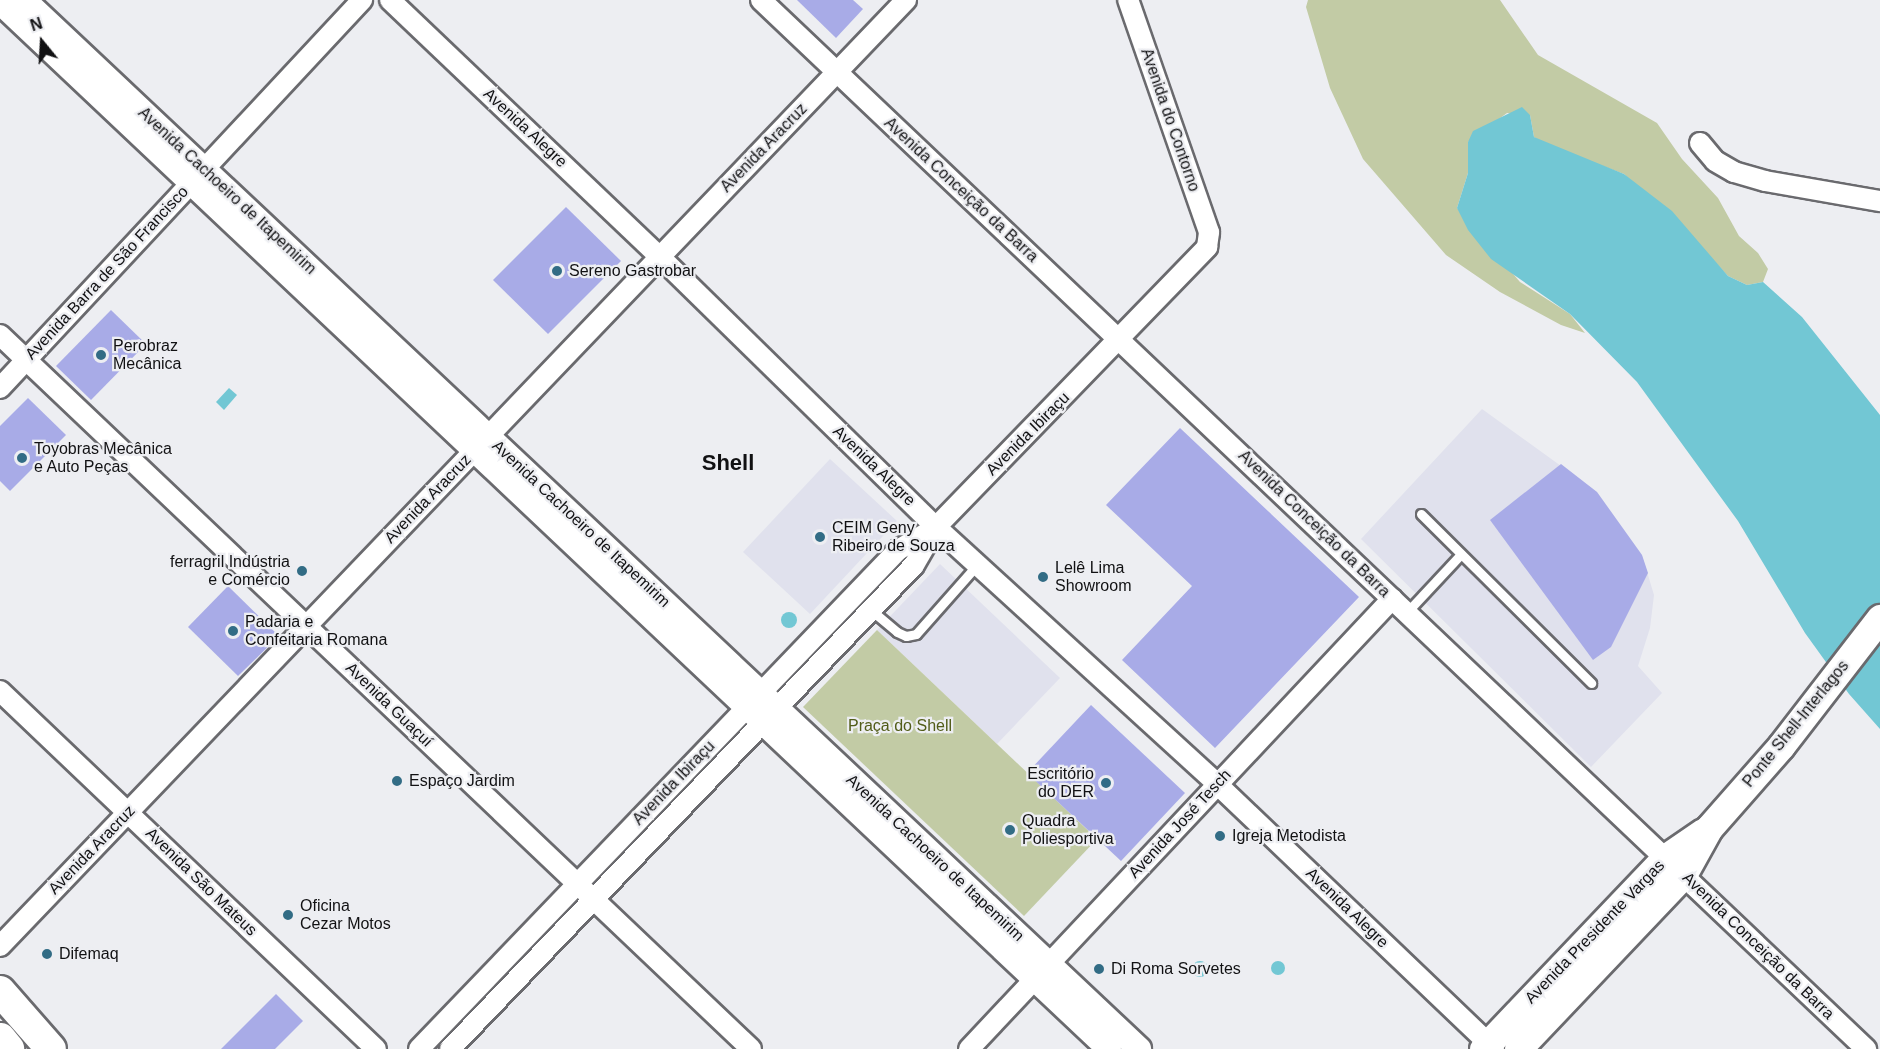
<!DOCTYPE html>
<html>
<head>
<meta charset="utf-8">
<style>
  body { margin:0 }
  #map { position:relative; width:1880px; height:1049px; overflow:hidden; background:#edeef2; font-family:Arial,sans-serif }
  div>[style] { position:absolute }
  [style*='--x'] { left:calc(var(--x)*1px); top:calc(var(--y)*1px); width:calc(var(--w)*1px); rotate:calc(var(--a)*1deg) }
  .built>* { inset:0; background:#e0e1ed }
  .green>* { inset:0; background:#c2cba5 }
  .water>* { inset:0; background:#72c7d4 }
  .round { border-radius:50% }
  .building>* { inset:0; background:#a8abe7 }
  .roads { filter:drop-shadow(2px 0 #6a6a6e) drop-shadow(-2px 0 #6a6a6e) drop-shadow(0 2px #6a6a6e) drop-shadow(0 -2px #6a6a6e) }
  .service>* { height:9px; margin:-4.5px; padding:0 4.5px; transform-origin:4.5px; border-radius:4.5px; background:#fff }
  .minor>* { height:20px; margin:-10px; padding:0 10px; transform-origin:10px; border-radius:10px; background:#fff }
  .tertiary>* { height:24px; margin:-12px; padding:0 12px; transform-origin:12px; border-radius:12px; background:#fff }
  .secondary>* { height:27px; margin:-13.5px; padding:0 13.5px; transform-origin:13.5px; border-radius:13.5px; background:#fff }
  .primary>* { height:30px; margin:-15px; padding:0 15px; transform-origin:15px; border-radius:15px; background:#fff }
  .trunk>* { height:32px; margin:-16px; padding:0 16px; transform-origin:16px; border-radius:16px; background:#fff }
  .dots>* { width:16px; height:16px; translate:-50% -50%; box-sizing:border-box; border:3px solid #edeef2; border-radius:50% }
  span { translate:-50% -50%; white-space:nowrap; text-align:center; line-height:1.15; -webkit-text-stroke:4.5px #edeef2; paint-order:stroke }
  .street-label { font-size:16px; color:#111113 }
  .poi-label { font-size:16px; color:#111113 }
  .left { translate:0 -50%; text-align:left }
  .right { translate:-100% -50%; text-align:right }
  .park-label { font-size:16px; color:#515c18 }
  .district-label { font-size:22px; color:#111113; font-weight:700 }
  .north { position:absolute; left:12px; top:12px; width:60px; height:60px; -webkit-text-stroke:4px #edeef2; paint-order:stroke; rotate:342deg; font-size:16px; font-weight:700; line-height:24px; text-align:center; color:#111113 }
  .north::after { content:''; display:block; margin:auto; width:21px; height:27px; background:#111113; clip-path:polygon(50% 0,100% 100%,50% 72%,0 100%) }
</style>
</head>
<body>
<div id="map">
  <div class="built">
    <i style="clip-path:polygon(1482px 409px,1597px 492px,1642px 555px,1654px 595px,1650px 628px,1638px 666px,1662px 693px,1591px 767px,1361px 539px)"></i>
    <i style="clip-path:polygon(830px 459px,897px 521px,810px 614px,743px 552px)"></i>
    <i style="clip-path:polygon(940px 564px,1060px 678px,997px 744px,877px 630px)"></i>
  </div>
  <div class="green">
    <i style="clip-path:polygon(1308px 0,1500px 0,1538px 55px,1657px 123px,1682px 159px,1718px 198px,1739px 236px,1758px 253px,1768px 269px,1763px 282px,1747px 285px,1728px 276px,1690px 235px,1624px 174px,1547px 145px,1534px 137px,1530px 115px,1507px 113px,1468px 142px,1468px 173px,1457px 208px,1520px 282px,1570px 314px,1585px 333px,1561px 325px,1500px 292px,1446px 255px,1363px 159px,1330px 88px,1306px 7px)"></i>
    <i style="clip-path:polygon(877px 630px,1097px 839px,1024px 916px,803px 707px)"></i>
  </div>
  <div class="water">
    <i style="clip-path:polygon(1522px 107px,1530px 115px,1534px 137px,1624px 174px,1672px 211px,1728px 276px,1747px 285px,1763px 282px,1802px 317px,1880px 415px,1880px 729px,1849px 694px,1805px 633px,1738px 521px,1637px 382px,1570px 314px,1491px 259px,1468px 230px,1457px 208px,1468px 173px,1468px 142px,1473px 131px)"></i>
    <i style="clip-path:polygon(229px 388px,237px 395px,224px 410px,216px 402px)"></i>
    <i class="round" style="left:781px;top:612px;width:16px;height:16px"></i>
    <i class="round" style="left:1271px;top:961px;width:14px;height:14px"></i>
    <i class="round" style="left:1192px;top:961px;width:16px;height:16px"></i>
  </div>
  <div class="building">
    <i style="clip-path:polygon(797px 0,853px 0,863px 9px,836px 38px)"></i>
    <i style="clip-path:polygon(566px 207px,621px 261px,548px 334px,493px 280px)"></i>
    <i style="clip-path:polygon(111px 310px,146px 344px,91px 400px,56px 366px)"></i>
    <i style="clip-path:polygon(28px 398px,66px 435px,10px 491px,0 481px,0 426px)"></i>
    <i style="clip-path:polygon(1180px 428px,1359px 597px,1215px 748px,1122px 660px,1192px 586px,1106px 505px)"></i>
    <i style="clip-path:polygon(1561px 464px,1597px 492px,1642px 555px,1648px 573px,1611px 647px,1593px 660px,1490px 520px)"></i>
    <i style="clip-path:polygon(228px 586px,279px 636px,238px 676px,188px 627px)"></i>
    <i style="clip-path:polygon(1091px 705px,1185px 793px,1121px 861px,1027px 773px)"></i>
    <i style="clip-path:polygon(276px 994px,303px 1021px,275px 1049px,221px 1049px)"></i>
  </div>
  <div class="roads">
    <div class="service">
      <i style="--x:1421;--y:514;--w:240;--a:44.8"></i>
      <i style="--x:871;--y:610;--w:34;--a:40"></i>
      <i style="--x:897;--y:632;--w:10;--a:24"></i>
      <i style="--x:906;--y:636;--w:10;--a:-11"></i>
      <i style="--x:916;--y:634;--w:92;--a:-48.5"></i>
      <i style="--x:1407;--y:612;--w:79;--a:-47"></i>
    </div>
    <div class="minor">
      <i style="--x:390;--y:0;--w:373;--a:43.6"></i>
      <i style="--x:660;--y:257;--w:386;--a:44.4"></i>
      <i style="--x:936;--y:527;--w:381;--a:42.4"></i>
      <i style="--x:1217;--y:784;--w:383;--a:43.7"></i>
      <i style="--x:761;--y:0;--w:1524;--a:43.51"></i>
      <i style="--x:1700;--y:143;--w:23;--a:50"></i>
      <i style="--x:1715;--y:161;--w:22;--a:30"></i>
      <i style="--x:1734;--y:172;--w:32;--a:16"></i>
      <i style="--x:1765;--y:181;--w:117;--a:9.9"></i>
      <i style="--x:0;--y:335;--w:1036;--a:43.55"></i>
      <i style="--x:0;--y:388;--w:531;--a:-46.99"></i>
      <i style="--x:0;--y:691;--w:519;--a:43.6"></i>
      <i style="--x:0;--y:946;--w:1310;--a:-46.24"></i>
      <i style="--x:419;--y:1049;--w:692;--a:-46.17"></i>
      <i style="--x:898;--y:550;--w:43;--a:-30.7"></i>
      <i style="--x:450;--y:1049;--w:670;--a:-46.21"></i>
      <i style="--x:914;--y:565;--w:44;--a:-59.9"></i>
      <i style="--x:936;--y:527;--w:390;--a:-45.9"></i>
      <i style="--x:1207;--y:247;--w:15;--a:-82"></i>
      <i style="--x:1209;--y:232;--w:246;--a:-109.2"></i>
      <i style="--x:969;--y:1049;--w:618;--a:-46.77"></i>
    </div>
    <div class="tertiary">
      <i style="--x:24;--y:0;--w:1531;--a:43.25"></i>
      <i style="--x:0;--y:2;--w:1525;--a:43.35"></i>
    </div>
    <div class="secondary">
      <i style="--x:1483;--y:1049;--w:264;--a:-46.4"></i>
      <i style="--x:1665;--y:858;--w:46;--a:-34.4"></i>
      <i style="--x:1518;--y:1049;--w:240;--a:-46.5"></i>
      <i style="--x:1683;--y:875;--w:54;--a:-61"></i>
      <i style="--x:1709;--y:828;--w:109;--a:-48.7"></i>
      <i style="--x:1781;--y:746;--w:162;--a:-52.3"></i>
    </div>
    <div class="primary">
      <i style="--x:0;--y:991;--w:77;--a:48.7"></i>
    </div>
    <div class="trunk">
      <i style="--x:0;--y:1039;--w:13;--a:51"></i>
    </div>
  </div>
  <div class="dots">
    <i style="left:557px;top:271px;background:#326c85"></i>
    <i style="left:101px;top:355px;background:#326c85"></i>
    <i style="left:22px;top:458px;background:#326c85"></i>
    <i style="left:820px;top:537px;background:#326c85"></i>
    <i style="left:302px;top:571px;background:#326c85"></i>
    <i style="left:1043px;top:577px;background:#326c85"></i>
    <i style="left:233px;top:631px;background:#326c85"></i>
    <i style="left:397px;top:781px;background:#326c85"></i>
    <i style="left:1106px;top:783px;background:#326c85"></i>
    <i style="left:1010px;top:830px;background:#326c85"></i>
    <i style="left:1220px;top:836px;background:#326c85"></i>
    <i style="left:288px;top:915px;background:#326c85"></i>
    <i style="left:47px;top:954px;background:#326c85"></i>
    <i style="left:1099px;top:969px;background:#326c85"></i>
  </div>
  <div class="street-label">
    <span style="left:1170px;top:120px;rotate:71deg">Avenida do Contorno</span>
    <span style="left:525px;top:128px;rotate:43deg">Avenida Alegre</span>
    <span style="left:764px;top:148px;rotate:-46deg">Avenida Aracruz</span>
    <span style="left:961px;top:190px;rotate:43deg">Avenida Conceição da Barra</span>
    <span style="left:227px;top:191px;rotate:43deg">Avenida Cachoeiro de Itapemirim</span>
    <span style="left:107px;top:273px;rotate:-47deg">Avenida Barra de São Francisco</span>
    <span style="left:1028px;top:434px;rotate:-45deg">Avenida Ibiraçu</span>
    <span style="left:874px;top:466px;rotate:44deg">Avenida Alegre</span>
    <span style="left:428px;top:499px;rotate:-46deg">Avenida Aracruz</span>
    <span style="left:581px;top:524px;rotate:43deg">Avenida Cachoeiro de Itapemirim</span>
    <span style="left:1314px;top:524px;rotate:44deg">Avenida Conceição da Barra</span>
    <span style="left:389px;top:705px;rotate:44deg">Avenida Guaçuí</span>
    <span style="left:1796px;top:724px;rotate:-51deg">Ponte Shell-Interlagos</span>
    <span style="left:674px;top:783px;rotate:-46deg">Avenida Ibiraçu</span>
    <span style="left:1180px;top:824px;rotate:-47deg">Avenida José Tesch</span>
    <span style="left:92px;top:850px;rotate:-46deg">Avenida Aracruz</span>
    <span style="left:935px;top:858px;rotate:43deg">Avenida Cachoeiro de Itapemirim</span>
    <span style="left:201px;top:882px;rotate:44deg">Avenida São Mateus</span>
    <span style="left:1347px;top:908px;rotate:44deg">Avenida Alegre</span>
    <span style="left:1595px;top:932px;rotate:-46deg">Avenida Presidente Vargas</span>
    <span style="left:1758px;top:946px;rotate:44deg">Avenida Conceição da Barra</span>
  </div>
  <div class="poi-label">
    <span class="left" style="left:569px;top:271px">Sereno Gastrobar</span>
    <span class="left" style="left:113px;top:355px">Perobraz<br>Mecânica</span>
    <span class="left" style="left:34px;top:458px">Toyobras Mecânica<br>e Auto Peças</span>
    <span class="left" style="left:832px;top:537px">CEIM Geny<br>Ribeiro de Souza</span>
    <span class="right" style="left:290px;top:571px">ferragril Indústria<br>e Comércio</span>
    <span class="left" style="left:1055px;top:577px">Lelê Lima<br>Showroom</span>
    <span class="left" style="left:245px;top:631px">Padaria e<br>Confeitaria Romana</span>
    <span class="right" style="left:1094px;top:783px">Escritório<br>do DER</span>
    <span class="left" style="left:409px;top:781px">Espaço Jardim</span>
    <span class="left" style="left:1022px;top:830px">Quadra<br>Poliesportiva</span>
    <span class="left" style="left:1232px;top:836px">Igreja Metodista</span>
    <span class="left" style="left:300px;top:915px">Oficina<br>Cezar Motos</span>
    <span class="left" style="left:59px;top:954px">Difemaq</span>
    <span class="left" style="left:1111px;top:969px">Di Roma Sorvetes</span>
  </div>
  <div class="park-label">
    <span style="left:900px;top:726px">Praça do Shell</span>
  </div>
  <div class="district-label">
    <span style="left:728px;top:463px">Shell</span>
  </div>
  <div class="north">N</div>
</div>
</body>
</html>
